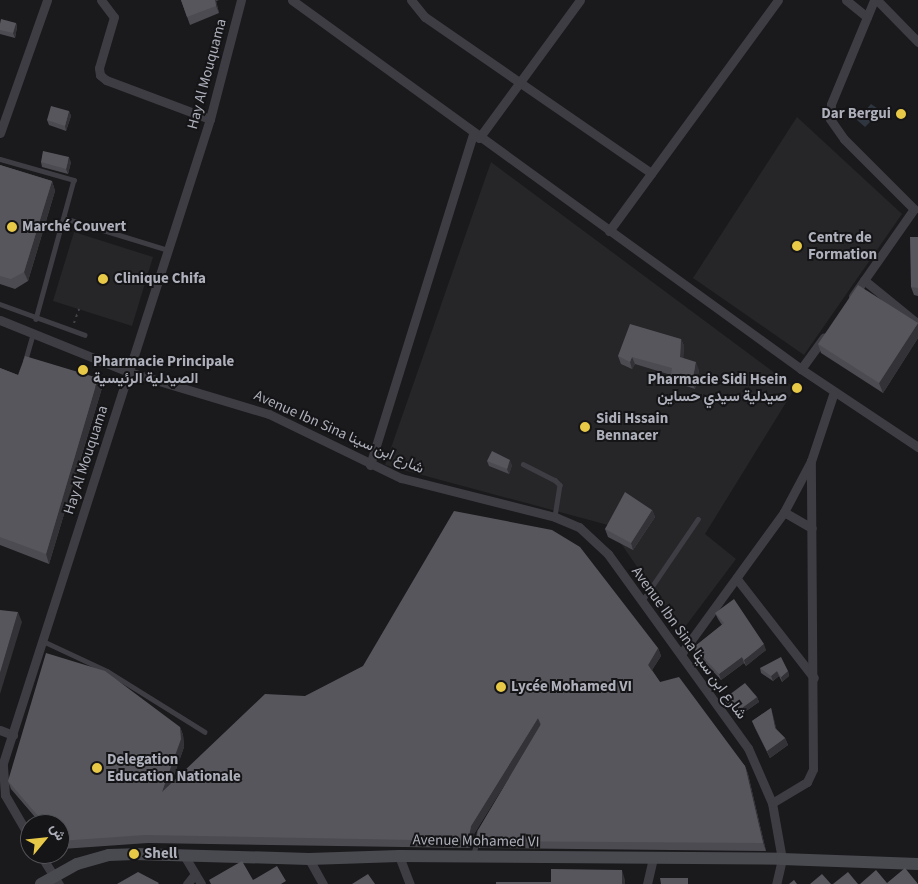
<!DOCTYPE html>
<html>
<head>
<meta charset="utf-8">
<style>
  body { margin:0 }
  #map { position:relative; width:918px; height:884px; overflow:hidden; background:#1a1a1c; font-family:"Source Sans 3",Vazirmatn,sans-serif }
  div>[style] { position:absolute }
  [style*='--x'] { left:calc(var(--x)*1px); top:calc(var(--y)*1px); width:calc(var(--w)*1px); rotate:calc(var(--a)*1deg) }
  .built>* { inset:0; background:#262629 }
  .water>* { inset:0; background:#30363f }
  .path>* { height:2px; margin-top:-1px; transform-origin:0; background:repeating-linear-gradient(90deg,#414247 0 2.5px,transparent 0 6.5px) }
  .lane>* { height:4.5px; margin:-2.25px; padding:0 2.25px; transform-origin:2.25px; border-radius:2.25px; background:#3d3d43 }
  .street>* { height:9px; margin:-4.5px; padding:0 4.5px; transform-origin:4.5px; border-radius:4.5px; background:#3d3d43 }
  .secondary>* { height:12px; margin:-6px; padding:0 6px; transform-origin:6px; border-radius:6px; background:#494a50 }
  .wall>* { inset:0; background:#4b4b51 }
  .shaded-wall>* { inset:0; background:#333337 }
  .building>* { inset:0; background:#56565c }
  .dots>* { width:14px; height:14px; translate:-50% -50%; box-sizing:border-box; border:2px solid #151517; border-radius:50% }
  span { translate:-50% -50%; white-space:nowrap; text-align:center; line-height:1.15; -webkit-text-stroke:4px #151517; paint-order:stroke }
  .street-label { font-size:15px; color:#adafba }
  .poi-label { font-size:15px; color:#adafba; font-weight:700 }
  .right { translate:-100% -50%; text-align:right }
  .left { translate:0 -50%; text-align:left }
  .north { position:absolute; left:20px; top:814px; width:50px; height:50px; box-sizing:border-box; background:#151517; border:1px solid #525358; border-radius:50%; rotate:62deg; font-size:14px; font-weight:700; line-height:20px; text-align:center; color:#adafba }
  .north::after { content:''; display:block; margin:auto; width:18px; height:22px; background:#e7c847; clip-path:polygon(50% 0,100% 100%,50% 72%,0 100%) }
</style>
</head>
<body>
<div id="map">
  <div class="built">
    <i style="clip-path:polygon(797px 117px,902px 214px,804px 355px,693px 278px)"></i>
    <i style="clip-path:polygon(491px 162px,795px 388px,705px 534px,736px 559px,682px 631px,608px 525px,385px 465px)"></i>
    <i style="clip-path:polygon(74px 232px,153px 257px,132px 326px,53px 301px)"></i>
  </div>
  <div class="water">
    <i style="clip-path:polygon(871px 104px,881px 111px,865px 127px,857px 120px)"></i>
  </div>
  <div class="path">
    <i style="--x:74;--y:323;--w:15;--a:-70"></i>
  </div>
  <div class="lane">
    <i style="--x:0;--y:159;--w:77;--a:15.8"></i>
    <i style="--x:74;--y:180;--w:144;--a:105.3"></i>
    <i style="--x:64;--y:218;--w:109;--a:17.1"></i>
    <i style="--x:0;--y:304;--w:90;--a:20"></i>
    <i style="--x:25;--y:361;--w:29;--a:-74"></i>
    <i style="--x:523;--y:464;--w:36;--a:27"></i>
    <i style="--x:555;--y:480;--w:7;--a:45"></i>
    <i style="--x:560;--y:485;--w:32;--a:99"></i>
    <i style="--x:642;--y:601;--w:99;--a:-55.7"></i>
    <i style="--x:43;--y:641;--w:71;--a:25.1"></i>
    <i style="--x:107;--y:671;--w:115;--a:31.9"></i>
    <i style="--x:473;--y:856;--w:25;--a:-76"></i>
  </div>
  <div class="street">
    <i style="--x:101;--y:0;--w:21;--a:53"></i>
    <i style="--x:114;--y:17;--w:53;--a:106.4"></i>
    <i style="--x:99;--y:68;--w:7;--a:82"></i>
    <i style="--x:100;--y:75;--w:8;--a:40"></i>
    <i style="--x:106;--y:80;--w:111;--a:20.6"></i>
    <i style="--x:292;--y:0;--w:629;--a:35.94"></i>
    <i style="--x:801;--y:369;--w:141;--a:33.7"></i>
    <i style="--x:411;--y:0;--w:22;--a:51"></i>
    <i style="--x:425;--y:17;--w:275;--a:34.6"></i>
    <i style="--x:846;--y:0;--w:27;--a:39"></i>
    <i style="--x:877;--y:0;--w:59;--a:45.7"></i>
    <i style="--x:0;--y:133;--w:141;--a:-70.5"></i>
    <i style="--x:479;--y:138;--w:171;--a:-53.8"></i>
    <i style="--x:609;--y:231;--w:286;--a:-53.8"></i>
    <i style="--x:864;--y:280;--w:70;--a:39.2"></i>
    <i style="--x:853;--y:296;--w:106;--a:-55"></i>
    <i style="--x:914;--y:209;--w:99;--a:-135"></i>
    <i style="--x:844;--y:139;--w:24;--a:-125"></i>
    <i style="--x:830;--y:119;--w:15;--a:-86"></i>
    <i style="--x:831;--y:104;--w:113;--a:-67.5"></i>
    <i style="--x:0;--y:320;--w:139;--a:22"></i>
    <i style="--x:129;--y:372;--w:146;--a:16.7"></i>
    <i style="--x:269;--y:414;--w:147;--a:25.9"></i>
    <i style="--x:401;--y:478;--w:159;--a:14.2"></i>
    <i style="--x:555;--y:517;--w:26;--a:23"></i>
    <i style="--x:579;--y:527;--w:40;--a:43"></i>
    <i style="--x:608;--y:554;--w:239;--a:54.2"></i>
    <i style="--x:748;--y:748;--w:60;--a:66.4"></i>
    <i style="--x:772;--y:803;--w:57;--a:79.9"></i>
    <i style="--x:782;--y:859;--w:26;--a:103"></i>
    <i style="--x:801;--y:369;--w:39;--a:-54"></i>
    <i style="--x:370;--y:465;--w:347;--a:-72.7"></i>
    <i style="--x:784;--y:512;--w:32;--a:30"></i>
    <i style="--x:737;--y:579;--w:125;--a:52.1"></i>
    <i style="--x:681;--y:654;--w:175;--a:-54"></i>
    <i style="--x:784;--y:512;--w:58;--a:-62.1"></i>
    <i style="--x:811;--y:461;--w:73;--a:-71.6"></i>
    <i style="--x:0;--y:730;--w:14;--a:21"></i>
    <i style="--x:772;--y:803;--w:41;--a:-31"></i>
    <i style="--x:807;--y:782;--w:14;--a:-65"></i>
    <i style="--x:813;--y:769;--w:308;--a:-90.4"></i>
    <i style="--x:30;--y:838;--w:50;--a:-120.2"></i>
    <i style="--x:5;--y:795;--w:32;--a:-94"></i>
    <i style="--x:3;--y:763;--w:676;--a:-72.18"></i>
    <i style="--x:210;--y:119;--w:123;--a:-75.4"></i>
    <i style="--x:40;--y:854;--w:36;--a:58"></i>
    <i style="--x:399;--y:856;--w:30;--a:69"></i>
    <i style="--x:185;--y:857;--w:31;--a:59"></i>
    <i style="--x:309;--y:859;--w:29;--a:61"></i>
    <i style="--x:187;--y:884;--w:13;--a:-51"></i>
    <i style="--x:647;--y:884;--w:26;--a:-77"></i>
  </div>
  <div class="secondary">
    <i style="--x:41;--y:884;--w:41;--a:-29.1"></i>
    <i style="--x:77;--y:864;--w:33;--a:-16"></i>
    <i style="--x:109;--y:855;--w:25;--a:-2"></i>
    <i style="--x:134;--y:854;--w:175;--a:1.6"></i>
    <i style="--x:309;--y:859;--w:90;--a:-1.9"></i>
    <i style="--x:399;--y:856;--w:383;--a:0.4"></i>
    <i style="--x:782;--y:859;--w:136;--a:2.1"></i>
  </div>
  <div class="wall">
    <i style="clip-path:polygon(181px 0,219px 0,216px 1px,219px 13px,190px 25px)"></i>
    <i style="clip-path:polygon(16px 23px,17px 27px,15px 38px,0 34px,0 24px)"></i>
    <i style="clip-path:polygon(69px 111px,71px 116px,66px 131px,49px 125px,47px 120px)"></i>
    <i style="clip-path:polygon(41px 162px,71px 162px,68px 174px,42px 167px)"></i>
    <i style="clip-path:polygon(0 165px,52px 181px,55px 191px,28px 281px,15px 289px,0 284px)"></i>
    <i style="clip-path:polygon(918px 237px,918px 296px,914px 295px,911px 287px)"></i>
    <i style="clip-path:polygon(918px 323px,918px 338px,883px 393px,821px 353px,818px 344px)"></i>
    <i style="clip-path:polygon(681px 339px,684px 346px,683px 358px,699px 370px,695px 389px,674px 382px,671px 375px,635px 364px,632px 369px,621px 364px,618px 356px)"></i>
    <i style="clip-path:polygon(0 368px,18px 375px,102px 388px,49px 564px,0 545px)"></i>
    <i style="clip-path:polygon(487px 461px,512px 465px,509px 474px,489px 466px)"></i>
    <i style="clip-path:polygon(652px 510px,655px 517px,633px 550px,608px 537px,605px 529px)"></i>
    <i style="clip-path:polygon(715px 613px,766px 650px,746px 666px,744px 663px,721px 680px,696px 653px,694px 647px,722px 625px,718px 619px)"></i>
    <i style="clip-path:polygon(658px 648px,661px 656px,652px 670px,660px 682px,745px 766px,748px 774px,766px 851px,479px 848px,476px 841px,521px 758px,474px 834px,470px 848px,148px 843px,62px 849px,60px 846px,60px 824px,41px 824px,11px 789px,8px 781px,180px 727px,183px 735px,184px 747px,171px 784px,305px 696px)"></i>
    <i style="clip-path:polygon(760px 668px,788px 671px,789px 676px,782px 682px,779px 676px,773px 681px,761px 673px)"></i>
    <i style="clip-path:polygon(757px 697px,759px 702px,736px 718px,726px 703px,725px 698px)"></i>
    <i style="clip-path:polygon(771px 708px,776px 729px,785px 738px,788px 745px,770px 758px,755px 728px,752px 721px)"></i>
  </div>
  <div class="shaded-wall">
    <i style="clip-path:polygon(215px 0,216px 0,219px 13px,216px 6px)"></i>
    <i style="clip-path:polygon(16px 23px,17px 27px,15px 38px,13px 33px)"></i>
    <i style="clip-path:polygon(69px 111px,71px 116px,66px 131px,65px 126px)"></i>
    <i style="clip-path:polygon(69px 157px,71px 162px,68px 174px,66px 169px)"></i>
    <i style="clip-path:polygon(52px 181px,55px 191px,28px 281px,24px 272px)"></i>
    <i style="clip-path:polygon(918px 323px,918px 338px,883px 393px,879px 383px)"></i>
    <i style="clip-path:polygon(681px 339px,684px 346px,683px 365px,680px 357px)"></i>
    <i style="clip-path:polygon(632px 357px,635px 364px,632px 369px,630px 362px)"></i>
    <i style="clip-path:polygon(696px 362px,699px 370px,695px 389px,692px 382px)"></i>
    <i style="clip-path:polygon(98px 378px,102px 388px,49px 564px,46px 554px)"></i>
    <i style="clip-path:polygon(510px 460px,512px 465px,509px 474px,507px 469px)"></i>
    <i style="clip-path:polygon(652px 510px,655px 517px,633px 550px,631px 543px)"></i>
    <i style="clip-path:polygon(18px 612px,22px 622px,0 694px,0 673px)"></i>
    <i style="clip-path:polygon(764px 644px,766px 650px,746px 666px,744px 660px)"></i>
    <i style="clip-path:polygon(658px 648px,661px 656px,651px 672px,648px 665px)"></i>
    <i style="clip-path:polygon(742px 657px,744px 663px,721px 680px,719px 674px)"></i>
    <i style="clip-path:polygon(777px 671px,779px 676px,773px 681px,771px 676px)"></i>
    <i style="clip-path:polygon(788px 671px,789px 676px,782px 682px,781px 677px)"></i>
    <i style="clip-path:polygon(757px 697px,759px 702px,736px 718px,735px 713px)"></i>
    <i style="clip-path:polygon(771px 708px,773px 715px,778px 735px,775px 728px)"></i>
    <i style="clip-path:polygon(538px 718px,541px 726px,474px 834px,470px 848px,468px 841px,471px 826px)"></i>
    <i style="clip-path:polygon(180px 727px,183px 735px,184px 747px,165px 800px,162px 792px)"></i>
    <i style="clip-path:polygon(785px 738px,788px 745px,770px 758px,767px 751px)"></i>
    <i style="clip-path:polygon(745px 766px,748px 774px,766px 851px,763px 843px)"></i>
    <i style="clip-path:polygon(622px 870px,625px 880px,625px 884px,622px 884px)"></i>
  </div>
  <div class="building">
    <i style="clip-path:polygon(181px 0,215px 0,216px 6px,187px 17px)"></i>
    <i style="clip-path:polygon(1px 19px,16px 23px,13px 33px,0 30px,0 24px)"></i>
    <i style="clip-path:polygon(51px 106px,69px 111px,65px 126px,47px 120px)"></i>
    <i style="clip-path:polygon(43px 151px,69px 157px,66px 169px,41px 162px)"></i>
    <i style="clip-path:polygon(0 165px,52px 181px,24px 272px,11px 279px,0 276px)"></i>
    <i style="clip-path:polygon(910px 237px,918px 237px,918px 288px,911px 287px)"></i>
    <i style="clip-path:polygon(858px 285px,918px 323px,879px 383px,818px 344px)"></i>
    <i style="clip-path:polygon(630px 324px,681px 339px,680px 357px,696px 362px,692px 382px,671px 375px,672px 368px,632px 357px,630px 362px,618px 356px)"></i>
    <i style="clip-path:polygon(25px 356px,98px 378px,46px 554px,0 537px,0 368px,18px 375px)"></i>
    <i style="clip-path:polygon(492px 451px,510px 460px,507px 469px,487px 461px)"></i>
    <i style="clip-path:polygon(625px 492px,652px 510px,631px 543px,605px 529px)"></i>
    <i style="clip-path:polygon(454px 511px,552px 530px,580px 547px,658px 648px,648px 665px,660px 682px,679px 677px,745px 766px,763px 843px,476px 841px,478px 830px,541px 724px,538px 718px,471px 826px,468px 841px,145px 835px,60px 841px,60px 824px,45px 824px,8px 781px,46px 653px,105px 671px,180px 727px,181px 739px,162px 792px,265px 694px,305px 696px,363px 666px)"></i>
    <i style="clip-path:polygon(734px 599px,764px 644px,744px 660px,742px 657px,719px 674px,694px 647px,724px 623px,715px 613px)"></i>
    <i style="clip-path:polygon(0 610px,18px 612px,0 673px)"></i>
    <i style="clip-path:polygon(781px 657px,788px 671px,781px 677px,777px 671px,771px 676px,760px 668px)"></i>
    <i style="clip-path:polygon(745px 683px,757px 697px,735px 713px,725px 698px)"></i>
    <i style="clip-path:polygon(771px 708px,775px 728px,785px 738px,767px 751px,752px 721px)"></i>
    <i style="clip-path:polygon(242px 861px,253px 880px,277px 866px,286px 881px,281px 884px,211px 884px,209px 880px)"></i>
    <i style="clip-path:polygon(905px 868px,918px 884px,860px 884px,876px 870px,887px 883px)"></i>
    <i style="clip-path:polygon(551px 869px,622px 870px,622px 884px,496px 884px,496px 882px,551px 882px)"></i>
    <i style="clip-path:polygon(138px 872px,159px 883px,158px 884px,117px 884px)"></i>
    <i style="clip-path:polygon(848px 872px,858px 884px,833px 884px)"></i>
    <i style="clip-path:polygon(368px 874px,375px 884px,352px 884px)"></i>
    <i style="clip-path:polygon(822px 874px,831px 884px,810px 884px)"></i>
    <i style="clip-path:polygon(660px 878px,688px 878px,688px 884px,661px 884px)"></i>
    <i style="clip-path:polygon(794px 880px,797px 884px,789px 884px)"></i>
  </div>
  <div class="dots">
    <i style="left:901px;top:114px;background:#e7c847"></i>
    <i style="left:12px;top:227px;background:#e7c847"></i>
    <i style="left:797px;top:246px;background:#e7c847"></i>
    <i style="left:103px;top:279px;background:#e7c847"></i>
    <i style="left:83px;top:370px;background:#e7c847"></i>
    <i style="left:797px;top:388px;background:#e7c847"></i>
    <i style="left:585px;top:427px;background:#e7c847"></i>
    <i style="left:501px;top:687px;background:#e7c847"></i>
    <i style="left:97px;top:768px;background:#e7c847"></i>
    <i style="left:134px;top:854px;background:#e7c847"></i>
  </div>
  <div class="street-label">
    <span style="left:207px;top:74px;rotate:-75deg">Hay Al Mouquama</span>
    <span style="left:339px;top:432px;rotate:24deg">Avenue Ibn Sina شارع ابن سينا</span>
    <span style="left:86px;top:460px;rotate:-72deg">Hay Al Mouquama</span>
    <span style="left:689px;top:643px;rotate:54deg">Avenue Ibn Sina شارع ابن سينا</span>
    <span style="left:476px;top:841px;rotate:1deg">Avenue Mohamed VI</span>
  </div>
  <div class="poi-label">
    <span class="right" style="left:891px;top:114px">Dar Bergui</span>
    <span class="left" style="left:22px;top:227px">Marché Couvert</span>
    <span class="left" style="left:808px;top:246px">Centre de<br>Formation</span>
    <span class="left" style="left:114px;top:279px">Clinique Chifa</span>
    <span class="left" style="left:93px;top:370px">Pharmacie Principale<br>الصيدلية الرئيسية</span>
    <span class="right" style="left:787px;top:388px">Pharmacie Sidi Hsein<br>صيدلية سيدي حساين</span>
    <span class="left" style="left:596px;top:427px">Sidi Hssain<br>Bennacer</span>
    <span class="left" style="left:511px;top:687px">Lycée Mohamed VI</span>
    <span class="left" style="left:107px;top:768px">Delegation<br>Education Nationale</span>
    <span class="left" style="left:144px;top:854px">Shell</span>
  </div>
  <div class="north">ش</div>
</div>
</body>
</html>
